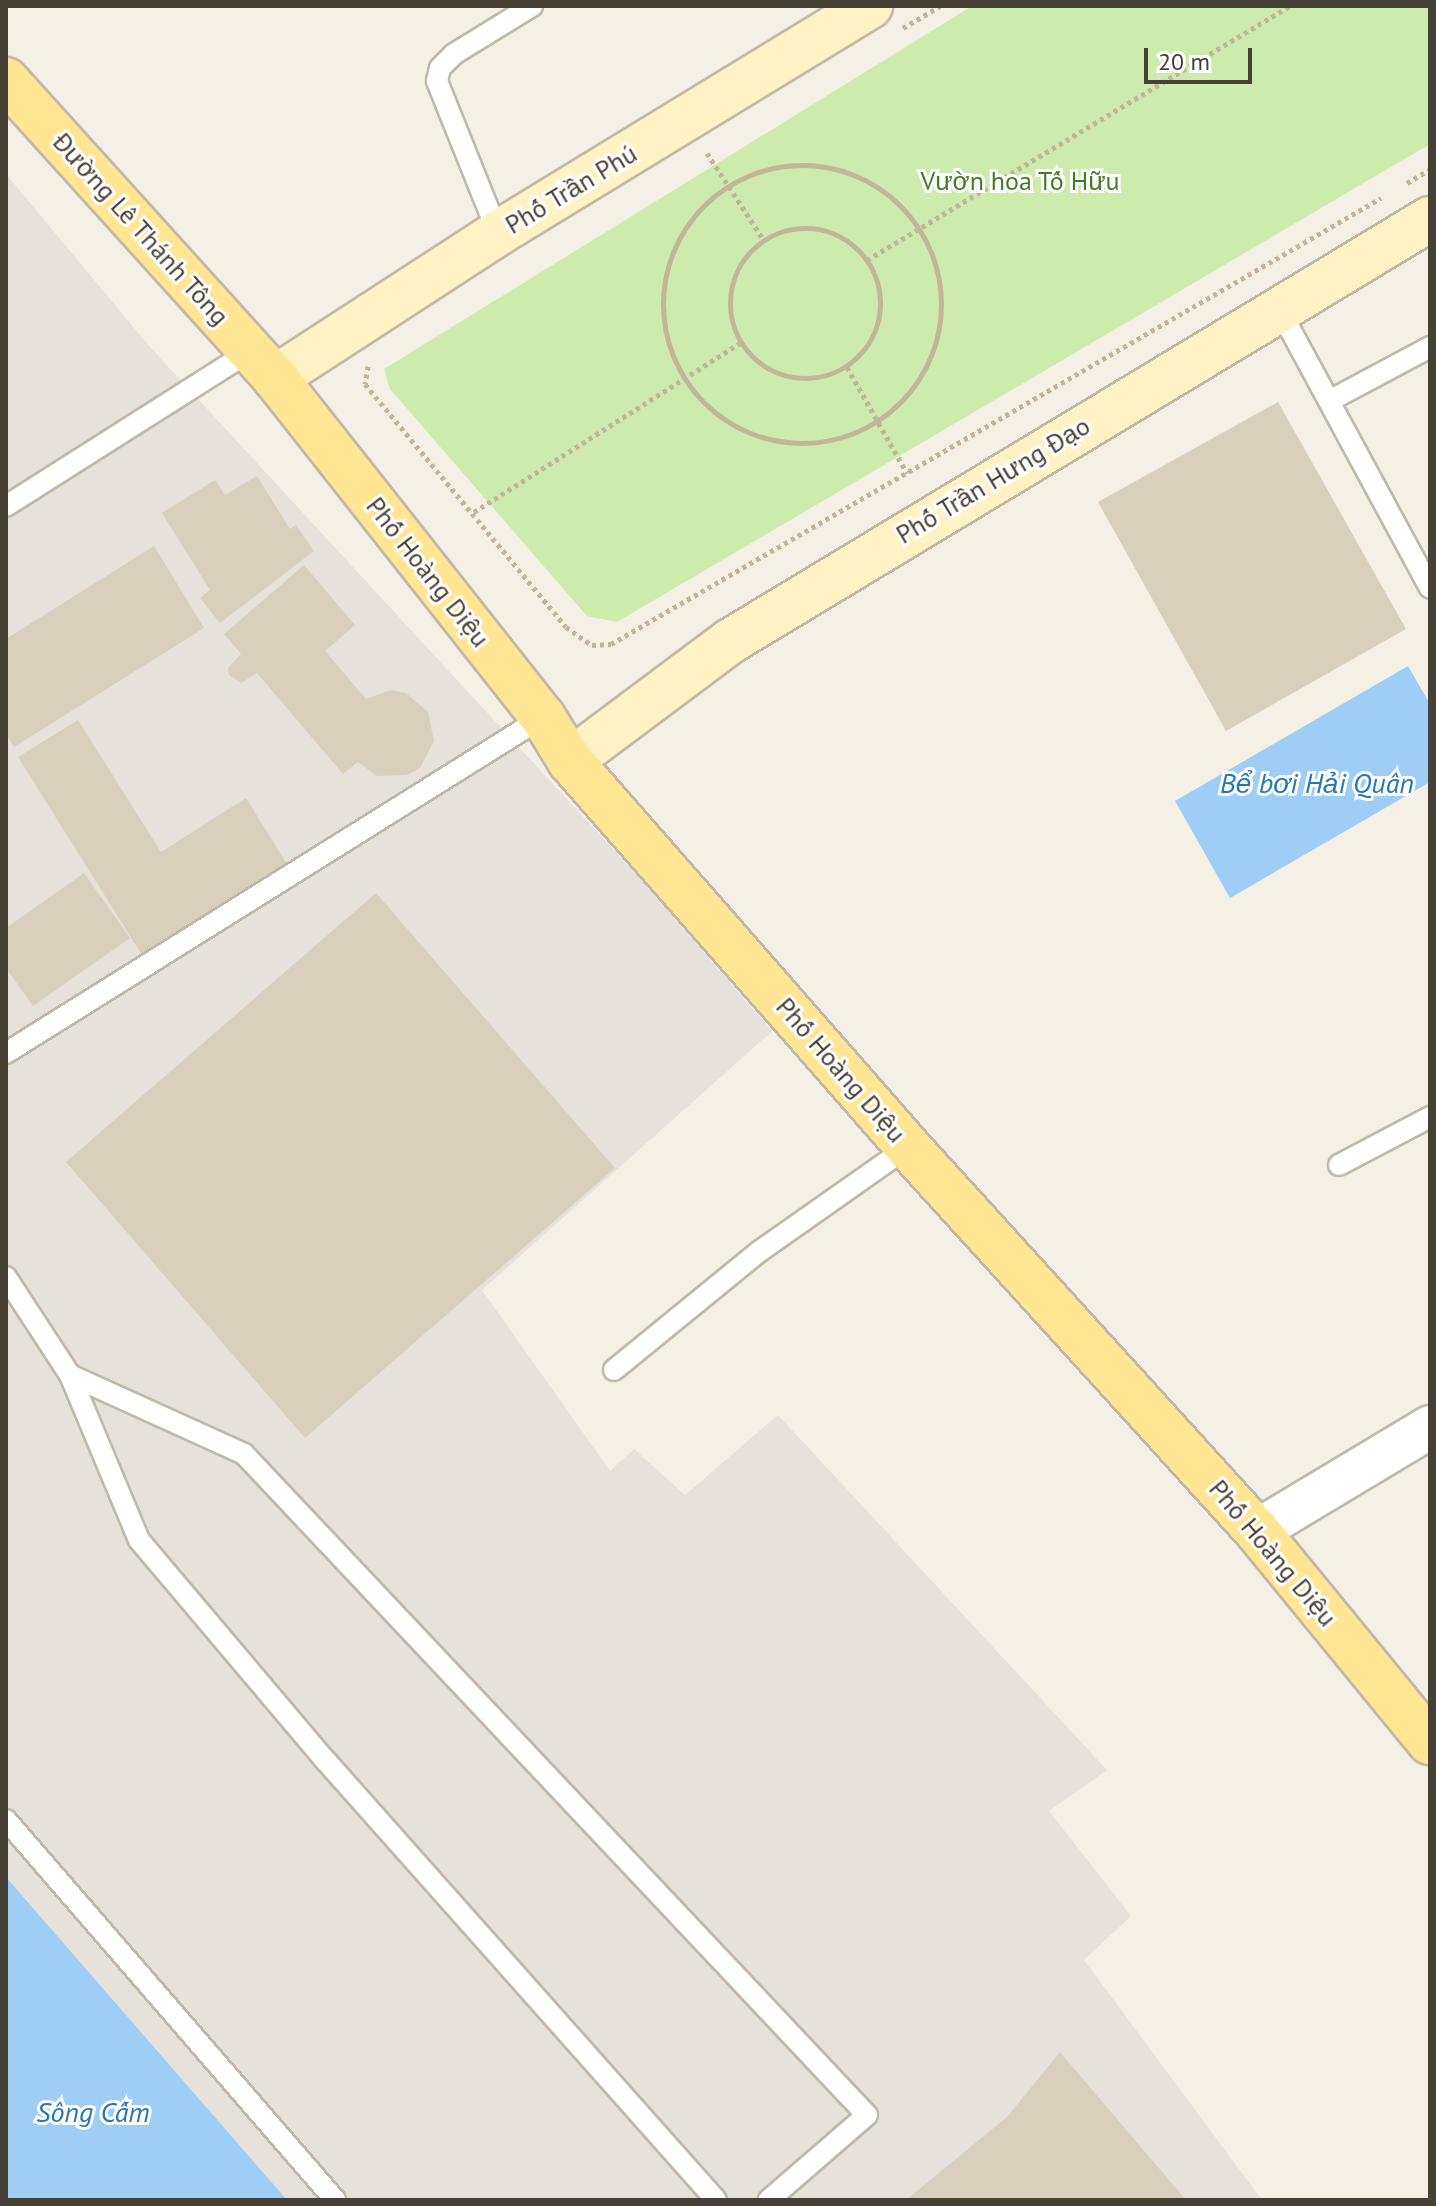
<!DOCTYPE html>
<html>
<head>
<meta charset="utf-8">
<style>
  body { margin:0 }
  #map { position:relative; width:1436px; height:2206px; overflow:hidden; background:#f4f0e6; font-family:"PT Sans",sans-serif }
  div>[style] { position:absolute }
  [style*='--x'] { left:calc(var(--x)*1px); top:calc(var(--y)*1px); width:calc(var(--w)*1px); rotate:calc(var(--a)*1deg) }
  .industrial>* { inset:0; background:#e6e1db }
  .green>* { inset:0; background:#ccebac }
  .water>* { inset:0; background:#9ecef5 }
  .building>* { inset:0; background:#d9cfbd }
  .path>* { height:5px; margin-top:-2.5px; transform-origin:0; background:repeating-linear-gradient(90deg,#c3b598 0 4px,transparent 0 8px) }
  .path>.ring { margin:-2.5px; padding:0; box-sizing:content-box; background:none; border:5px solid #c3b598; border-radius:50% }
  .roads { filter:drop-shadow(2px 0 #c0b9a8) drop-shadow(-2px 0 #c0b9a8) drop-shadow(0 2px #c0b9a8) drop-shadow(0 -2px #c0b9a8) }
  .lane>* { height:20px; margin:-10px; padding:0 10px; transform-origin:10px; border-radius:10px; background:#fff }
  .street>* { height:42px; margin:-21px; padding:0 21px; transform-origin:21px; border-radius:21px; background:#fff }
  .secondary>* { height:44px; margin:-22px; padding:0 22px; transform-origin:22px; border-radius:22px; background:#fff3c5 }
  .primary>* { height:44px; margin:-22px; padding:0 22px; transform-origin:22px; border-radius:22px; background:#ffe594 }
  span { translate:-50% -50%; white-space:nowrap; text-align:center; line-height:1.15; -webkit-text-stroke:6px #fff; paint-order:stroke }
  .park-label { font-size:26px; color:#427d24 }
  .street-label { font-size:26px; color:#474135 }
  .water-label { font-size:28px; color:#2676ba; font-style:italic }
  .frame { position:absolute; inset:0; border:8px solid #474135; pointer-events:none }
  .scale { position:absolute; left:1144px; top:48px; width:108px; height:36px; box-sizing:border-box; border:4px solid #474135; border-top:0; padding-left:10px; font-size:24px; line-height:28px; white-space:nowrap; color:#474135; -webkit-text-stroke:6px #fff; paint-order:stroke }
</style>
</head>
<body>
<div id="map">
  <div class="industrial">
    <i style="clip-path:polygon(6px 174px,150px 347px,635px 873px,772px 1031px,482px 1290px,610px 1471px,634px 1449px,685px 1495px,778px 1415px,1107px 1770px,1049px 1811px,1131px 1916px,1084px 1960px,1262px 2200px,287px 2200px,6px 1877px)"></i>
  </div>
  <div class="green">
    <i style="clip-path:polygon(972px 6px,1430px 6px,1430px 144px,617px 622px,587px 616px,390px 389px,384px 369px)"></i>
  </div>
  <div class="water">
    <i style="clip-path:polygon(1408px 666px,1430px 704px,1430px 782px,1230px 898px,1175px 801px)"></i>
    <i style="clip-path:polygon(6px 1877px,287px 2200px,6px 2200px)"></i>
  </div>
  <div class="building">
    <i style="clip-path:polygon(1278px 402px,1406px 629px,1226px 731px,1098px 502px)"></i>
    <i style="clip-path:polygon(257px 476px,290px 529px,296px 525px,314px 551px,220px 623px,200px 598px,210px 590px,162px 513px,215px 480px,225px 495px)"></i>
    <i style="clip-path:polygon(154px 546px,204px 628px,14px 747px,6px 734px,6px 639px)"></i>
    <i style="clip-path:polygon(304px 565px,355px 625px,325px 651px,366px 699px,391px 690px,406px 693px,428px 712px,434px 741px,420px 768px,407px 775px,377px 776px,358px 762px,343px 774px,257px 673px,241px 683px,229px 675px,228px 668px,241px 654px,224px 634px)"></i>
    <i style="clip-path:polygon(78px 720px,161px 852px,246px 798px,287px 864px,142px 955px,18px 757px)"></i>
    <i style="clip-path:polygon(84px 873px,130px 938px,33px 1006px,6px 968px,6px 928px)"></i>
    <i style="clip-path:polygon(376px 893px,615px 1168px,305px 1438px,66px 1162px)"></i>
    <i style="clip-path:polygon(1060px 2052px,1186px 2200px,906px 2200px,1007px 2117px)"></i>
  </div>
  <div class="path">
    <i style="--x:903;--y:28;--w:43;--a:-30.7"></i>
    <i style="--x:707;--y:153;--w:103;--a:56.9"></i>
    <i class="ring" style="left:663px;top:165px;width:273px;height:273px"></i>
    <i style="--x:1407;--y:183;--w:27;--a:-31"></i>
    <i class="ring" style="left:730px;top:228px;width:145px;height:145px"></i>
    <i style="--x:867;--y:260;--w:493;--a:-31"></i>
    <i style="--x:368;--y:366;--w:18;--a:99"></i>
    <i style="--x:365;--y:384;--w:315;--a:50.4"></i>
    <i style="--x:566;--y:627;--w:32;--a:35"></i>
    <i style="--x:592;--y:645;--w:19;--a:-3"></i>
    <i style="--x:611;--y:644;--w:890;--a:-30.08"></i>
    <i style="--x:847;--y:367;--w:122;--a:60.5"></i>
    <i style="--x:474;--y:512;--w:315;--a:-32.4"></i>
  </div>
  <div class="roads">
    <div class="lane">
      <i style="--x:498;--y:233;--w:164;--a:-111.9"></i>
      <i style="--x:437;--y:81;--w:13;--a:-77"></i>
      <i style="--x:440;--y:68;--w:20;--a:-45"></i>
      <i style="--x:454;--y:54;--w:92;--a:-31.6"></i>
      <i style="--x:1278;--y:307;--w:319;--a:61.6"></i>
      <i style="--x:1329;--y:401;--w:115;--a:-28.1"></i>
      <i style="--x:6;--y:506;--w:291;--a:-32.4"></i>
      <i style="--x:6;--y:1053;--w:633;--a:-32.03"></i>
      <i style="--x:1339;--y:1165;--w:103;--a:-27.8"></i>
      <i style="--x:6;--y:1277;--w:117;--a:56.9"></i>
      <i style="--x:70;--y:1375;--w:179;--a:67.3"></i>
      <i style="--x:139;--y:1540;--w:289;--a:49.8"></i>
      <i style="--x:326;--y:1761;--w:587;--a:48.38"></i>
      <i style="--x:614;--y:1370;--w:188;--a:-39.2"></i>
      <i style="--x:760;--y:1251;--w:181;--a:-35.1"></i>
      <i style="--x:70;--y:1375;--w:191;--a:24.4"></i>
      <i style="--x:244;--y:1454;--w:908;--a:46.7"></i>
      <i style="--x:867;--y:2115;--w:130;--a:139.1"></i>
      <i style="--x:6;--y:1820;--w:503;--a:49.11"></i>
    </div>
    <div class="street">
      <i style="--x:1257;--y:1531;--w:202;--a:-31"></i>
    </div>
    <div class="secondary">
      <i style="--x:275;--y:378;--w:266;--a:-33"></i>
      <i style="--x:498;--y:233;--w:436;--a:-31.4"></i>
      <i style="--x:570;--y:761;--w:199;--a:-36.8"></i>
      <i style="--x:729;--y:642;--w:819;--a:-31.11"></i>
    </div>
    <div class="primary">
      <i style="--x:6;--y:80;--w:401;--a:47.9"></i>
      <i style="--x:275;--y:378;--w:432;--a:51.7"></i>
      <i style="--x:543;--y:717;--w:52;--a:58.5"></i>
      <i style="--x:570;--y:761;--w:513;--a:48.79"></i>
      <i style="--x:908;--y:1147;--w:519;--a:47.73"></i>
      <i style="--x:1257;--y:1531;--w:273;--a:50.7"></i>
    </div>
  </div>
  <div class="park-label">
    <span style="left:1020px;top:181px">Vườn hoa Tố Hữu</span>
  </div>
  <div class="street-label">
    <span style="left:571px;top:189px;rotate:-31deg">Phố Trần Phú</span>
    <span style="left:141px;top:229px;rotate:48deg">Đường Lê Thánh Tông</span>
    <span style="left:993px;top:480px;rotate:-31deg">Phố Trần Hưng Đạo</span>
    <span style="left:428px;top:572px;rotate:52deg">Phố Hoàng Diệu</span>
    <span style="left:841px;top:1070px;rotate:49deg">Phố Hoàng Diệu</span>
    <span style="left:1273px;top:1553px;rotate:50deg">Phố Hoàng Diệu</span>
  </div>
  <div class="water-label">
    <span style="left:1317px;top:783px">Bể bơi Hải Quân</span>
    <span style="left:93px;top:2112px">Sông Cấm</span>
  </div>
  <div class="frame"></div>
  <div class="scale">20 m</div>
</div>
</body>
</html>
